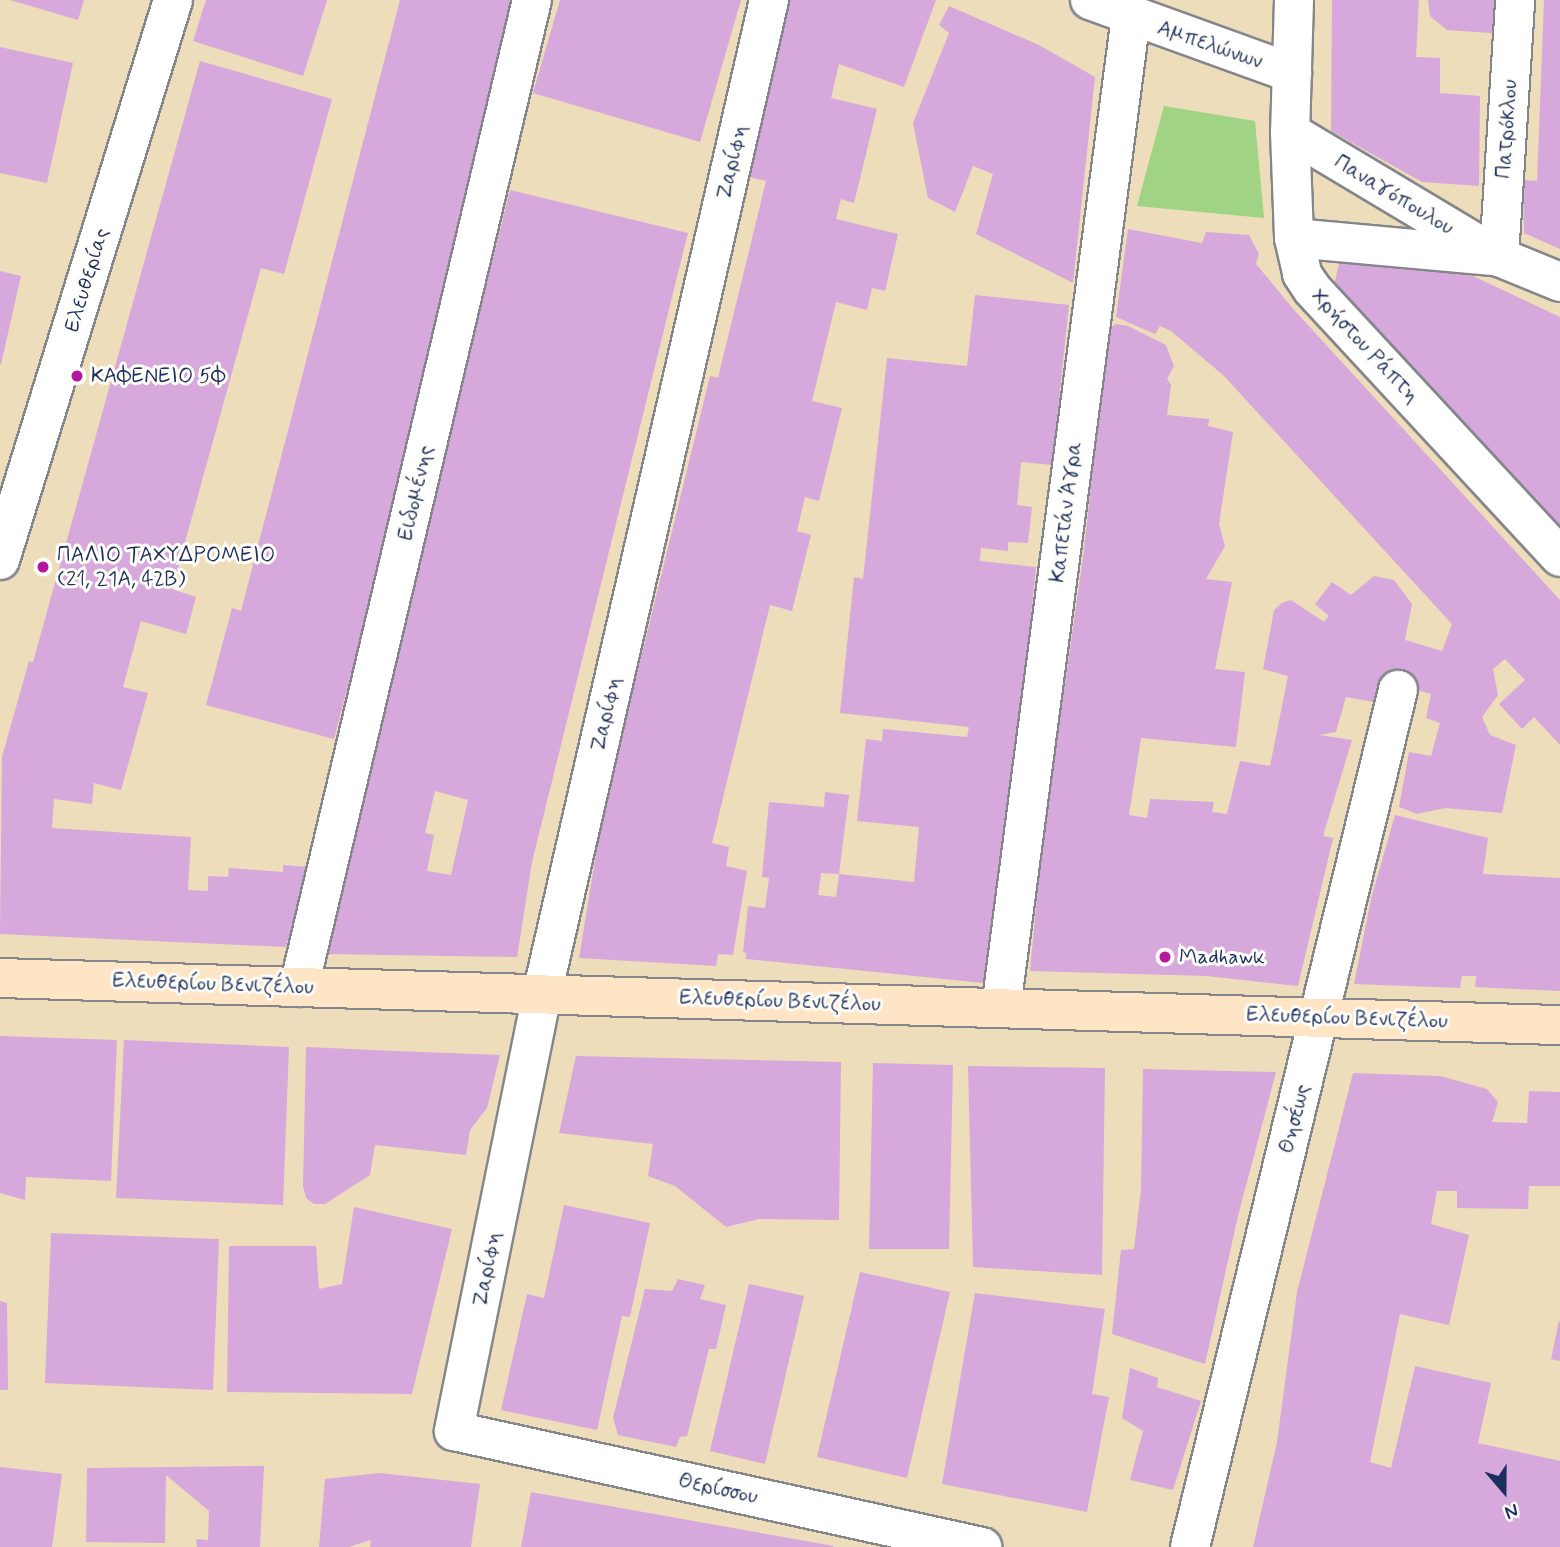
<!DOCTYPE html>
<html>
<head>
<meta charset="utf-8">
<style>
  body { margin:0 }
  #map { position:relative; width:1560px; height:1547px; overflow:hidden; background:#edddba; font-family:Mynerve,sans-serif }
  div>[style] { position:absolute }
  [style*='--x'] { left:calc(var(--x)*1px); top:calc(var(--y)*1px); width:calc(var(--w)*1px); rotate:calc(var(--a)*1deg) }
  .green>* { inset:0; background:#a0d383 }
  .building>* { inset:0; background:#d7a8dc }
  .roads { filter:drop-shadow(2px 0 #84868c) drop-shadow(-2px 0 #84868c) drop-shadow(0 2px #84868c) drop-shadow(0 -2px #84868c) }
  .minor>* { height:38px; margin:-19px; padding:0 19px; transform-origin:19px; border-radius:19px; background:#fff }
  .tertiary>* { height:38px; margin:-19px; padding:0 19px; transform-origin:19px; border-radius:19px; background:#fff }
  .secondary>* { height:38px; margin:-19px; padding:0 19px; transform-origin:19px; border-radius:19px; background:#fde5c5 }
  .dots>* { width:19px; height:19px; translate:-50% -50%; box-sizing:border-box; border:4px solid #fdfcf7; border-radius:50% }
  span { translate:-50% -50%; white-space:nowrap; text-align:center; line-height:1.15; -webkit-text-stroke:6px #fdfcf7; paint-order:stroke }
  .street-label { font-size:21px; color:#1b2f5e }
  .poi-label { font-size:21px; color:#1b2f5e }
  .left { translate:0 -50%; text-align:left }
  .north { position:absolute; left:1469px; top:1456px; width:70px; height:70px; -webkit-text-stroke:5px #fdfcf7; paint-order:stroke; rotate:160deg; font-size:19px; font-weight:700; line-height:28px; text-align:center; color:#1b2f5e }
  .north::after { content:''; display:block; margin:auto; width:24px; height:32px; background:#1b2f5e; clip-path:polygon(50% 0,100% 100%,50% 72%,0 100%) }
</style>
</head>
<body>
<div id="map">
  <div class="green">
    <i style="clip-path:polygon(1164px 106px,1255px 121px,1264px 218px,1137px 206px)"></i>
  </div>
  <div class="building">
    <i style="clip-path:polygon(10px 0,84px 0,78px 20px)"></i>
    <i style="clip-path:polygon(206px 0,327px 0,303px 76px,193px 41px)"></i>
    <i style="clip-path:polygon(400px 0,527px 0,334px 739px,206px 705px,232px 608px,241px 611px)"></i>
    <i style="clip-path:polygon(560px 0,741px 0,700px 142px,533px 93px)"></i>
    <i style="clip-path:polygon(790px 0,936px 0,904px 87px,839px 64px,831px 98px,877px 109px,854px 203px,841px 199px,836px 219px,898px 234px,885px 291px,872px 288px,867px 310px,836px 302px,812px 401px,842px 408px,819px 501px,805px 497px,797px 531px,811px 535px,792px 611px,770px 605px,712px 843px,729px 847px,726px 866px,747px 871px,733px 955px,718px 954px,716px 966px,579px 958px,602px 817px,710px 376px,718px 378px,766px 181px,745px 176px,775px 42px)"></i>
    <i style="clip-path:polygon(1332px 0,1419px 0,1416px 57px,1440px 58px,1440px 93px,1480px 96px,1479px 186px,1422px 182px,1331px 131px)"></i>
    <i style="clip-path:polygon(1428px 0,1507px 0,1505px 34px,1447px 30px,1430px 16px)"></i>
    <i style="clip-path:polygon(1544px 0,1560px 0,1560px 249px,1524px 233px,1523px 180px,1537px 181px)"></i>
    <i style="clip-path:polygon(949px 6px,1039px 45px,1095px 77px,1073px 283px,976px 234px,993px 174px,973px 166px,955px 212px,928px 198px,913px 123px,949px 33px,939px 25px)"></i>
    <i style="clip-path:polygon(0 47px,73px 63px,47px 183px,0 173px)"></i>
    <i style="clip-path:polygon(200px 61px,332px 99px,284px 274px,261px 268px,172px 589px,196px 597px,186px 634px,141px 621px,123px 687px,148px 693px,121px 790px,94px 783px,92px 804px,54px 799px,52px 828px,191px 837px,188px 890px,208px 891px,208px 876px,228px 877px,229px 868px,283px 872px,283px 865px,308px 867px,286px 947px,0 934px,2px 757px,29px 661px,33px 662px)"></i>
    <i style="clip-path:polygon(evenodd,510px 190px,688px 233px,532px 862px,517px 957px,326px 954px,355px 816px,510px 190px,435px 791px,468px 800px,451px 875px,427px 871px,434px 835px,425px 833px,435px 791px)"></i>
    <i style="clip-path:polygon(1128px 229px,1202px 243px,1206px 232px,1249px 235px,1259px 254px,1256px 264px,1295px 311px,1560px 600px,1560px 745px,1534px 717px,1522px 729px,1499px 704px,1525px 680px,1505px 659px,1493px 669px,1498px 695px,1482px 717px,1490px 735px,1516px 745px,1502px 813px,1445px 808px,1417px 814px,1399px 807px,1409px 752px,1431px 756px,1440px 723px,1426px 718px,1431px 694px,1392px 683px,1385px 704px,1346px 697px,1336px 732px,1319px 735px,1352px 740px,1323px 836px,1333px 838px,1298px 986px,1207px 976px,1030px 971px,1042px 843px,1083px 558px,1108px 329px,1116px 324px,1128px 326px,1166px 345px,1174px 366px,1167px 379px,1171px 385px,1167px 415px,1209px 419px,1208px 426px,1233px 432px,1219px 524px,1225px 546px,1206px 579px,1232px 582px,1215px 669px,1245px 672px,1236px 747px,1141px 738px,1129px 815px,1147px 818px,1150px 799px,1214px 802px,1212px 812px,1227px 814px,1240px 761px,1270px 766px,1288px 676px,1263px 669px,1274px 610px,1282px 603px,1291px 600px,1324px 622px,1329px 616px,1315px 604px,1332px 582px,1351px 595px,1374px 576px,1394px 580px,1412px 604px,1405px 640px,1442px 651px,1452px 624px,1224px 376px,1171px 331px,1160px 326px,1155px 334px,1116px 317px)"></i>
    <i style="clip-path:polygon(1341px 256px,1473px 276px,1560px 317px,1560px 528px,1334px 285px)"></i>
    <i style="clip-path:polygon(0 271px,21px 276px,1px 364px,0 364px)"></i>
    <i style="clip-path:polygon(975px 295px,1069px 305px,1052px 465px,1021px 462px,1017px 505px,1032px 507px,1028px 543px,1008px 542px,1008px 551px,981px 548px,980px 561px,1036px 567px,993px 984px,746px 959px,746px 953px,743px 952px,748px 906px,765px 908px,769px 878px,762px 877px,769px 802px,824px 807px,825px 792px,849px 795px,839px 874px,821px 873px,818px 895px,836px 897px,839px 874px,914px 882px,919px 827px,857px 821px,866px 739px,882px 741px,883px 729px,967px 737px,969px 727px,840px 713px,854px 577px,863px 579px,887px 358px,967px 366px)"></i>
    <i style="clip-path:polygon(1395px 815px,1488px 838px,1483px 874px,1560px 878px,1560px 991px,1475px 987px,1476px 976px,1462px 976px,1460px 988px,1354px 984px,1371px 899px)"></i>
    <i style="clip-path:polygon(0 1036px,117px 1040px,111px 1181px,26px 1177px,25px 1200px,0 1193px)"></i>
    <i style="clip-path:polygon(124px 1040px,289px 1047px,283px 1205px,116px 1198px)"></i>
    <i style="clip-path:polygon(306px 1047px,396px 1051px,500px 1055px,487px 1108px,470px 1130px,466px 1155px,375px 1145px,370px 1175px,325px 1204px,314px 1204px,306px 1198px,303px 1186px)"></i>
    <i style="clip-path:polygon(576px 1056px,841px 1062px,839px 1220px,759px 1219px,726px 1227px,675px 1186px,648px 1176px,653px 1144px,559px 1133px)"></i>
    <i style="clip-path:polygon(873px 1063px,953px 1065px,949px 1249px,869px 1249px)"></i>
    <i style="clip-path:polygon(968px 1066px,1105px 1068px,1102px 1275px,973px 1267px)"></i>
    <i style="clip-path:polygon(1143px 1069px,1276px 1072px,1238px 1216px,1205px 1364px,1112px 1334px,1121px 1250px,1134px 1249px,1141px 1189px)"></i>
    <i style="clip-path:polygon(1353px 1073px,1440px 1076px,1487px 1089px,1498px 1102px,1492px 1122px,1527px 1123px,1529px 1091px,1560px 1092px,1560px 1186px,1529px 1186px,1528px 1209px,1457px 1208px,1457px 1191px,1437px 1191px,1431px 1224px,1469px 1235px,1449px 1325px,1400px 1314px,1370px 1462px,1391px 1468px,1415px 1366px,1491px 1383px,1478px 1443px,1560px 1461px,1560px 1547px,1253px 1547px,1277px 1442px,1297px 1292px)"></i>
    <i style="clip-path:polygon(564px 1205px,650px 1223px,630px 1317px,622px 1316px,597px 1430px,501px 1410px,527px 1294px,544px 1298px)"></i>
    <i style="clip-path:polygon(354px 1207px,452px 1229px,412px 1394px,227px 1392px,229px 1246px,316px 1246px,319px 1289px,342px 1284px)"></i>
    <i style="clip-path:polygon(51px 1233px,219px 1239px,213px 1390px,45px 1383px)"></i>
    <i style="clip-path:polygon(860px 1272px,950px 1292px,907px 1478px,817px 1457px)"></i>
    <i style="clip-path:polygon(678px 1279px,705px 1285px,700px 1299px,726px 1305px,716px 1349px,709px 1349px,687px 1436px,680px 1437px,676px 1447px,618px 1435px,613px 1418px,645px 1289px,672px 1291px)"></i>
    <i style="clip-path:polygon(749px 1284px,804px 1296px,765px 1464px,710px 1451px)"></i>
    <i style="clip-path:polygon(975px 1293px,1105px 1309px,1092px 1394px,1109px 1397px,1087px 1512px,942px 1484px)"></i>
    <i style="clip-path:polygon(0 1301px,7px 1303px,8px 1390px,0 1390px)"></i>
    <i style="clip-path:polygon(1559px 1321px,1560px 1321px,1560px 1361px,1551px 1359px)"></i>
    <i style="clip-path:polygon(1130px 1368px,1158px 1378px,1157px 1387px,1201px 1401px,1173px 1490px,1130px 1480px,1143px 1431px,1122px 1418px)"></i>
    <i style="clip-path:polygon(264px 1466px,260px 1547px,197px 1547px,196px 1539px,208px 1540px,209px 1511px,166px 1475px,165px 1543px,86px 1542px,87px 1468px)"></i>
    <i style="clip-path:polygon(0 1467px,62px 1474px,52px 1547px,0 1547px)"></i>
    <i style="clip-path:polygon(379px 1473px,480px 1484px,471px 1547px,370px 1547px,371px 1540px,349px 1547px,319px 1547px,325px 1479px)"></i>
    <i style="clip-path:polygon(531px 1492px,834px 1546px,833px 1547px,521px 1547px)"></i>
  </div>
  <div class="roads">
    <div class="minor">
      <i style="--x:769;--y:0;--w:1020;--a:102.86"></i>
      <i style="--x:542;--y:994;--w:446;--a:101.4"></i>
      <i style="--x:454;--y:1431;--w:541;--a:12.39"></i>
      <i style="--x:1294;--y:0;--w:132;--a:91.7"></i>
      <i style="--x:1290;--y:132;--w:106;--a:87.8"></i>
      <i style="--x:1294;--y:238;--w:37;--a:77"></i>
      <i style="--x:1302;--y:274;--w:18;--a:56"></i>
      <i style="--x:1312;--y:289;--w:365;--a:47.2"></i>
      <i style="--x:1290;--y:132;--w:244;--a:30.9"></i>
      <i style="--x:1499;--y:257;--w:66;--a:22.3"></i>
      <i style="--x:1294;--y:238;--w:197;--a:5.2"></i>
      <i style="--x:1499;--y:257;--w:257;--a:-86.4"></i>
      <i style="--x:299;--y:987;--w:1014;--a:-76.72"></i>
      <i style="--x:1001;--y:1008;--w:999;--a:-82.53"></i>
      <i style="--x:1190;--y:1547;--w:882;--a:-76.36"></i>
    </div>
    <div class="tertiary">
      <i style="--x:1090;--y:0;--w:215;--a:19.9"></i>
      <i style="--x:0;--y:560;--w:586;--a:-72.83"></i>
    </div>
    <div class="secondary">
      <i style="--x:0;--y:978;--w:1561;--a:1.73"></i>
    </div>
  </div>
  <div class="dots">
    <i style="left:77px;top:376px;background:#b5179e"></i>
    <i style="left:43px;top:567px;background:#b5179e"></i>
    <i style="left:1165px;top:957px;background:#b5179e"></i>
  </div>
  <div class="street-label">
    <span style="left:1210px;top:45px;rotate:19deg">Αμπελώνων</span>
    <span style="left:1507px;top:129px;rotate:-86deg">Πατρόκλου</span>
    <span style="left:732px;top:162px;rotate:-77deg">Ζαρίφη</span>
    <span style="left:1394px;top:195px;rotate:31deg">Παναγόπουλου</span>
    <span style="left:87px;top:280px;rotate:-73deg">Ελευθερίας</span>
    <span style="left:1365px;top:346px;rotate:47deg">Χρήστου Ράπτη</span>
    <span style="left:416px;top:493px;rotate:-77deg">Ειδομένης</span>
    <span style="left:1066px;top:512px;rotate:-83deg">Καπετάν Άγρα</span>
    <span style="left:606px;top:714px;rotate:-77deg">Ζαρίφη</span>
    <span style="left:213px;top:984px;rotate:2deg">Ελευθερίου Βενιζέλου</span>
    <span style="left:780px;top:1001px;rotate:2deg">Ελευθερίου Βενιζέλου</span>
    <span style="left:1347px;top:1018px;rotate:2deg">Ελευθερίου Βενιζέλου</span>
    <span style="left:1295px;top:1119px;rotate:-76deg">Θησέως</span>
    <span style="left:487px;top:1269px;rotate:-79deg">Ζαρίφη</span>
    <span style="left:718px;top:1489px;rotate:12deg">Θερίσσου</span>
  </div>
  <div class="poi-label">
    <span class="left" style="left:91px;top:376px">ΚΑΦΕΝΕΙΟ 5Φ</span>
    <span class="left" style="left:57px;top:567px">ΠΑΛΙΟ ΤΑΧΥΔΡΟΜΕΙΟ<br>(21, 21Α, 42Β)</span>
    <span class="left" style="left:1179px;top:957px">Madhawk</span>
  </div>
  <div class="north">N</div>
</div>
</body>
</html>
